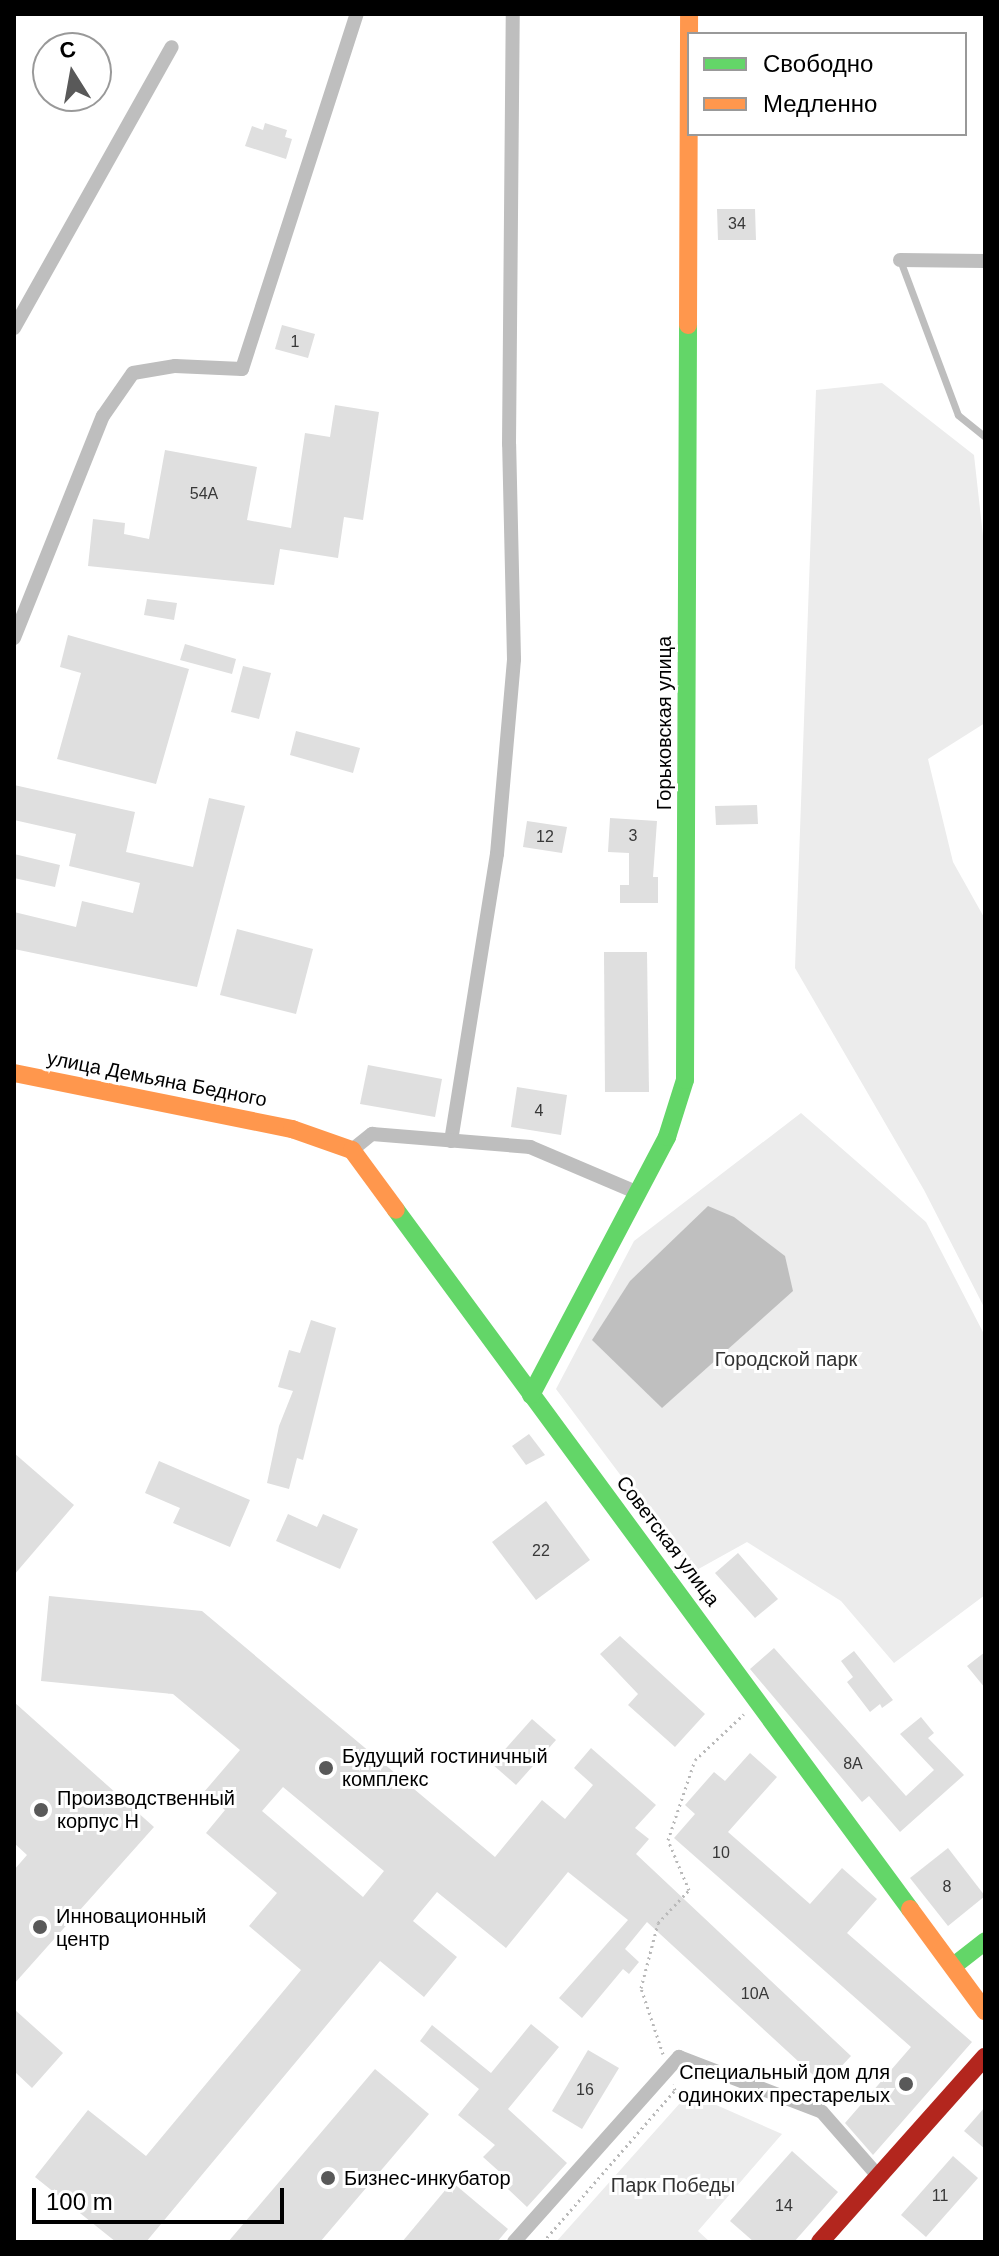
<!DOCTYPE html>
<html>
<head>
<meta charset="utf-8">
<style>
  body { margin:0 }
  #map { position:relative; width:999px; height:2256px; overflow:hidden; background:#fff; font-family:Arial,sans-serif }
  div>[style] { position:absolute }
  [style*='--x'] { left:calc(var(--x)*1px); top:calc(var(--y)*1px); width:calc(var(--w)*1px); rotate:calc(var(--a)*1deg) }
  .green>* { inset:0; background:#ececec }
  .water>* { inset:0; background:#bfbfbf }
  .building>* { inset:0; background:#dfdfdf }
  .path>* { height:3px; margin-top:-1.5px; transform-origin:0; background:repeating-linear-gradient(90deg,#b9b9b9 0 2px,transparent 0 6px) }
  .lane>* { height:7px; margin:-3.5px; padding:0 3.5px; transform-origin:3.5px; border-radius:3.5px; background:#bebebe }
  .street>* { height:14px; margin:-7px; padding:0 7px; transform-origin:7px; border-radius:7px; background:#bebebe }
  .fast>* { height:18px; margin:-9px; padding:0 9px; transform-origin:9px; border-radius:9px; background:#63d668 }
  .slow>* { height:18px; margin:-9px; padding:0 9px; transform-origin:9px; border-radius:9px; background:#ff974d }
  .jam>* { height:18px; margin:-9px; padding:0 9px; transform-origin:9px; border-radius:9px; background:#b3261e }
  .dots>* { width:22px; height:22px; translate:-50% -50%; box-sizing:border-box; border:4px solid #fff; border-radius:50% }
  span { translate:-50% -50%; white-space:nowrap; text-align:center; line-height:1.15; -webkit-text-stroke:6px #fff; paint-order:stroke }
  .number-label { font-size:16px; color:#383838 }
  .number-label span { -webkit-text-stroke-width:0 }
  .street-label { font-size:20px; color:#000 }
  .park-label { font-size:20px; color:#333 }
  .poi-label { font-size:20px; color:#000 }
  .left { translate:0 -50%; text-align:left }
  .right { translate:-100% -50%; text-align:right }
  .frame { position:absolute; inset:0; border:16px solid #000; pointer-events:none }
  .legend { position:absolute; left:687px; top:32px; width:280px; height:104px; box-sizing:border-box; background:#fff; border:2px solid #999; margin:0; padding:10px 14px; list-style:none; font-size:24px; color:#000 }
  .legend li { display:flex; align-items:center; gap:16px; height:40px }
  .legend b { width:40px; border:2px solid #999 }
  .north { position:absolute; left:32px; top:32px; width:80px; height:80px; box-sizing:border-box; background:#fff; border:2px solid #999; border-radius:50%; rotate:349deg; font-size:22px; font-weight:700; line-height:32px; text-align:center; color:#000 }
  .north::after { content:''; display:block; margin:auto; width:28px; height:36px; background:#595959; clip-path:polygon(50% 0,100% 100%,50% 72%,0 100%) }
  .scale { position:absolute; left:32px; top:2188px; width:252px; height:36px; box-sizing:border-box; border:4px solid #000; border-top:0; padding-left:10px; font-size:24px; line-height:28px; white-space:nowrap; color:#000; -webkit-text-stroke:6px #fff; paint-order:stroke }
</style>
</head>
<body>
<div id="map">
  <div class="green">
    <i style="clip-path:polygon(882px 383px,974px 455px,985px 554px,985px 723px,928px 759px,953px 862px,985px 919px,985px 1309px,924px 1190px,795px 968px,816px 390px)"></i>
    <i style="clip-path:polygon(801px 1113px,926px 1222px,985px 1336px,985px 1595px,894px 1663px,841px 1601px,747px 1542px,693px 1572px,556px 1389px,634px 1241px)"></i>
    <i style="clip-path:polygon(689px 2093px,782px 2134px,698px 2231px,710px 2242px,556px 2242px)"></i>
  </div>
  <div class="water">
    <i style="clip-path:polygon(708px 1206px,734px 1217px,785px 1256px,793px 1291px,662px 1408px,592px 1340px,630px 1281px)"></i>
  </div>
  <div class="building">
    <i style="clip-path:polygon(265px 123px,287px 130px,285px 137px,292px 139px,286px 159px,245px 146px,252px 126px,263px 130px)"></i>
    <i style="clip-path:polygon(717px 209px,755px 209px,756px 240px,718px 240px)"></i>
    <i style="clip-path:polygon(282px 325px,315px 334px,308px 358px,275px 349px)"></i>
    <i style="clip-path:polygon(335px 405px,379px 412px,363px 520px,344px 517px,338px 558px,280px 549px,274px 585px,88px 566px,93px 519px,125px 523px,124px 534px,149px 539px,165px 450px,257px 467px,247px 520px,291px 528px,305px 433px,330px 437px)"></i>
    <i style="clip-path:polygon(147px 599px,177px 603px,174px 620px,144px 615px)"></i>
    <i style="clip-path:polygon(68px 635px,189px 669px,156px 784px,57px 759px,81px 673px,60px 667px)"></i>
    <i style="clip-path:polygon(185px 644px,236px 659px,232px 674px,180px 660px)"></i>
    <i style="clip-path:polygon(243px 666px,271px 673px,259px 719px,231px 712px)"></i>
    <i style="clip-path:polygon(296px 731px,360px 748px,353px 773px,290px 755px)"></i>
    <i style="clip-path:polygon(14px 785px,135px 812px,126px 852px,193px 867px,209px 798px,245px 806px,197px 987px,14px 949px,14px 912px,76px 927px,82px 901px,133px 913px,140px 883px,69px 866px,76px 834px,14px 820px)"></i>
    <i style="clip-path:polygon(757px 805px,758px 824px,716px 825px,715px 806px)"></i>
    <i style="clip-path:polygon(610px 818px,657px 821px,653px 877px,658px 877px,658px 903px,620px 903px,620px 885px,629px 885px,629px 853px,608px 852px)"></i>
    <i style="clip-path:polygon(527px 821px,567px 827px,562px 853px,523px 847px)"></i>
    <i style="clip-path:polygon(14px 854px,60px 865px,55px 887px,14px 878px)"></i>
    <i style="clip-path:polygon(237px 929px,313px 949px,296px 1014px,220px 995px)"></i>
    <i style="clip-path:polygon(604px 952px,647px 952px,649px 1092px,605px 1092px)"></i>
    <i style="clip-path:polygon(368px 1065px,442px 1079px,435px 1117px,360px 1104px)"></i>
    <i style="clip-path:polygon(517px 1087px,567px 1095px,561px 1135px,511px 1127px)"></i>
    <i style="clip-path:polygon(311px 1320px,336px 1328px,303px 1460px,297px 1458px,289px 1489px,267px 1483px,279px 1426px,293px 1391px,278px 1387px,289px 1350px,300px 1353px)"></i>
    <i style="clip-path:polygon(529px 1434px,545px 1455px,526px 1465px,512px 1446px)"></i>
    <i style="clip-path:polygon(14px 1453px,74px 1505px,14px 1575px)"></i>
    <i style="clip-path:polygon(159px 1461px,250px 1500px,230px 1547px,173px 1523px,180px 1508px,145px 1493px)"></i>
    <i style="clip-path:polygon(546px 1501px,590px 1560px,536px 1600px,492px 1542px)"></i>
    <i style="clip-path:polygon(288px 1514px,317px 1527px,323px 1514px,358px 1529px,340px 1569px,276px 1541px)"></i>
    <i style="clip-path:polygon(738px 1553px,778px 1599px,755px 1618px,715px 1573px)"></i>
    <i style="clip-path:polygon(evenodd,49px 1596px,202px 1611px,495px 1857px,542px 1800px,565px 1819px,593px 1785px,574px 1768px,591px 1748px,656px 1805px,635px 1828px,649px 1839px,636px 1854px,851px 2056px,824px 2085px,647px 1922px,625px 1949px,639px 1962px,629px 1974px,623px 1969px,582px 2018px,559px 1998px,628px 1920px,568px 1872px,506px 1948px,437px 1892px,413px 1921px,457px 1957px,424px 1997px,380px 1961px,146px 2242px,116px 2242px,35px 2177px,88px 2110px,146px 2156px,301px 1970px,249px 1926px,277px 1893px,206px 1833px,225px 1810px,204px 1792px,240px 1750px,173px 1694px,41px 1681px,49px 1596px,283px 1787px,384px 1871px,363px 1897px,262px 1811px,283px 1787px)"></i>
    <i style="clip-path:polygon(620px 1636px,705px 1714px,675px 1747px,628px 1705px,638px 1694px,600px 1654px)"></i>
    <i style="clip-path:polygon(774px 1648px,906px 1796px,934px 1770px,900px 1734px,921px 1717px,934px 1733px,928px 1738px,964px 1775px,900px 1832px,869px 1796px,862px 1802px,750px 1669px)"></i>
    <i style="clip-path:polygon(854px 1651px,893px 1700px,882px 1708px,880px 1704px,870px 1712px,847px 1682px,853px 1677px,841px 1661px)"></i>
    <i style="clip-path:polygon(985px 1652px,985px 1688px,967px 1666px)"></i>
    <i style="clip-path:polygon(14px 1702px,154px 1827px,14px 1984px,14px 1870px,27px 1855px,14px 1843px)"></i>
    <i style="clip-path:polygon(532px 1719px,556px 1740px,516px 1785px,492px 1764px)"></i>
    <i style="clip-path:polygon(750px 1753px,777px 1777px,728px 1832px,810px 1904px,842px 1868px,877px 1899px,847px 1933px,972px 2042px,873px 2155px,845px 2123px,911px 2047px,674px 1838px,695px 1814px,685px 1805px,714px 1772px,725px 1781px)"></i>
    <i style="clip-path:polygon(948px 1848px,985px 1896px,948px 1926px,910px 1878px)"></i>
    <i style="clip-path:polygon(14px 2009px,63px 2053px,32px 2088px,14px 2071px)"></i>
    <i style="clip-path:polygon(531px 2024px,559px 2047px,508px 2109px,567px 2163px,527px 2207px,508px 2189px,513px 2184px,483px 2157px,495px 2145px,458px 2115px,479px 2089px,420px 2041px,432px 2025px,491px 2073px)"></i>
    <i style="clip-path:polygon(588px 2050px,619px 2068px,582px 2129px,552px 2111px)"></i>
    <i style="clip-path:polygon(375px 2069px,429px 2114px,320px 2242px,228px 2242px)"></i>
    <i style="clip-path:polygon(985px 2107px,985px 2149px,964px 2131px)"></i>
    <i style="clip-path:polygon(792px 2151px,838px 2192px,794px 2242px,754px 2242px,730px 2221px)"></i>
    <i style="clip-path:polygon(953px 2156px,978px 2178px,926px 2237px,901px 2215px)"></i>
    <i style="clip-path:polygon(452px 2182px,508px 2229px,497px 2242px,402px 2242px)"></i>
  </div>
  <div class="path">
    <i style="--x:663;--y:2054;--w:70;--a:-108.4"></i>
    <i style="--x:641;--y:1988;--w:67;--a:-75.3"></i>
    <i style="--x:658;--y:1923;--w:45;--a:-46.8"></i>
    <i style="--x:689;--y:1890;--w:54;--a:-112.8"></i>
    <i style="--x:668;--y:1840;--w:84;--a:-71.4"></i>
    <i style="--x:695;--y:1760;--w:67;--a:-43.2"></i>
    <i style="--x:543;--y:2242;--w:201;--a:-49"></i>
    <i style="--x:675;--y:2090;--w:6;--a:-108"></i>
  </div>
  <div class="lane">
    <i style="--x:900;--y:260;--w:165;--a:69.5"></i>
    <i style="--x:958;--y:415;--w:35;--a:39"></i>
  </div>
  <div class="street">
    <i style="--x:900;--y:260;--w:85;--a:0.7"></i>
    <i style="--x:14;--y:328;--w:322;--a:-60.7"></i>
    <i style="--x:14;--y:638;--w:239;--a:-68.2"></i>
    <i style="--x:103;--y:416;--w:52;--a:-55.1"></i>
    <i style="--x:133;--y:373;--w:43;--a:-9.5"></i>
    <i style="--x:175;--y:366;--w:67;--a:2.6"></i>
    <i style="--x:242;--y:369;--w:373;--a:-72.1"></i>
    <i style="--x:451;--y:1141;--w:291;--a:-80.9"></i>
    <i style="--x:497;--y:854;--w:196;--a:-85"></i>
    <i style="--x:514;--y:659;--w:215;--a:-91.3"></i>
    <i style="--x:509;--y:444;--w:429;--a:-89.5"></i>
    <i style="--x:352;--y:1150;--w:26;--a:-39"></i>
    <i style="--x:372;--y:1134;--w:159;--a:4.7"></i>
    <i style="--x:530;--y:1147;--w:115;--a:23"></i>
    <i style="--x:514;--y:2242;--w:248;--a:-48.3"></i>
    <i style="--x:679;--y:2057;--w:153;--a:21"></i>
    <i style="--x:822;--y:2112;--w:85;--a:48.8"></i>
  </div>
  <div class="fast">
    <i style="--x:396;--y:1210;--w:868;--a:53.67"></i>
    <i style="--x:531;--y:1395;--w:292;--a:-62.2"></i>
    <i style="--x:667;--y:1137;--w:60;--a:-72.5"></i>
    <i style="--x:685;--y:1080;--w:755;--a:-89.77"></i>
    <i style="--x:956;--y:1964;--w:37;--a:-38"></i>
  </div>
  <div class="slow">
    <i style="--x:688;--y:325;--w:311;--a:-89.8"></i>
    <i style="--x:14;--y:1073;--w:284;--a:11.4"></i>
    <i style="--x:292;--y:1129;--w:64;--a:19.3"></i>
    <i style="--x:352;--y:1150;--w:74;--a:53.7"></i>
    <i style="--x:910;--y:1909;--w:127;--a:53.7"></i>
  </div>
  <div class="jam">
    <i style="--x:820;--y:2242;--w:248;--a:-48.3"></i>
  </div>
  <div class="dots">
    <i style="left:326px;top:1768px;background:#595959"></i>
    <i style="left:41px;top:1810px;background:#595959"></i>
    <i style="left:40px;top:1927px;background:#595959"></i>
    <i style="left:906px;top:2084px;background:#595959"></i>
    <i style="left:328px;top:2178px;background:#595959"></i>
  </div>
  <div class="number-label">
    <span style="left:737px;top:224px">34</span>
    <span style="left:295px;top:342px">1</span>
    <span style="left:204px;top:494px">54А</span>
    <span style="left:633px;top:836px">3</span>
    <span style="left:545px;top:837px">12</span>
    <span style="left:539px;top:1111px">4</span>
    <span style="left:541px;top:1551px">22</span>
    <span style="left:853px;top:1764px">8А</span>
    <span style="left:721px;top:1853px">10</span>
    <span style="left:947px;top:1887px">8</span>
    <span style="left:755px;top:1994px">10А</span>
    <span style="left:585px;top:2090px">16</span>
    <span style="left:940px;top:2196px">11</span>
    <span style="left:784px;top:2206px">14</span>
  </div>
  <div class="street-label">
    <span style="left:664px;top:723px;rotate:-90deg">Горьковская улица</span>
    <span style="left:157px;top:1079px;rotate:11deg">улица Демьяна Бедного</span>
    <span style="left:668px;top:1541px;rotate:53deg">Советская улица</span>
  </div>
  <div class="park-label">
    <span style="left:786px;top:1359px">Городской парк</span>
    <span style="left:673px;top:2185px">Парк Победы</span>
  </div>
  <div class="poi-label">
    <span class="left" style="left:342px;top:1768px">Будущий гостиничный<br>комплекс</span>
    <span class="left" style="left:57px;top:1810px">Производственный<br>корпус H</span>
    <span class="left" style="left:56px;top:1928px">Инновационный<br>центр</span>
    <span class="right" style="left:890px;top:2084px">Специальный дом для<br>одиноких престарелых</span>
    <span class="left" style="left:344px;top:2178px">Бизнес-инкубатор</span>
  </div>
  <div class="frame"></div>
  <ul class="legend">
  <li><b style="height:10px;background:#63d668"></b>Свободно</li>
  <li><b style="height:10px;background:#ff974d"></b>Медленно</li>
  </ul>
  <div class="north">С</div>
  <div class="scale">100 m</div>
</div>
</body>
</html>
